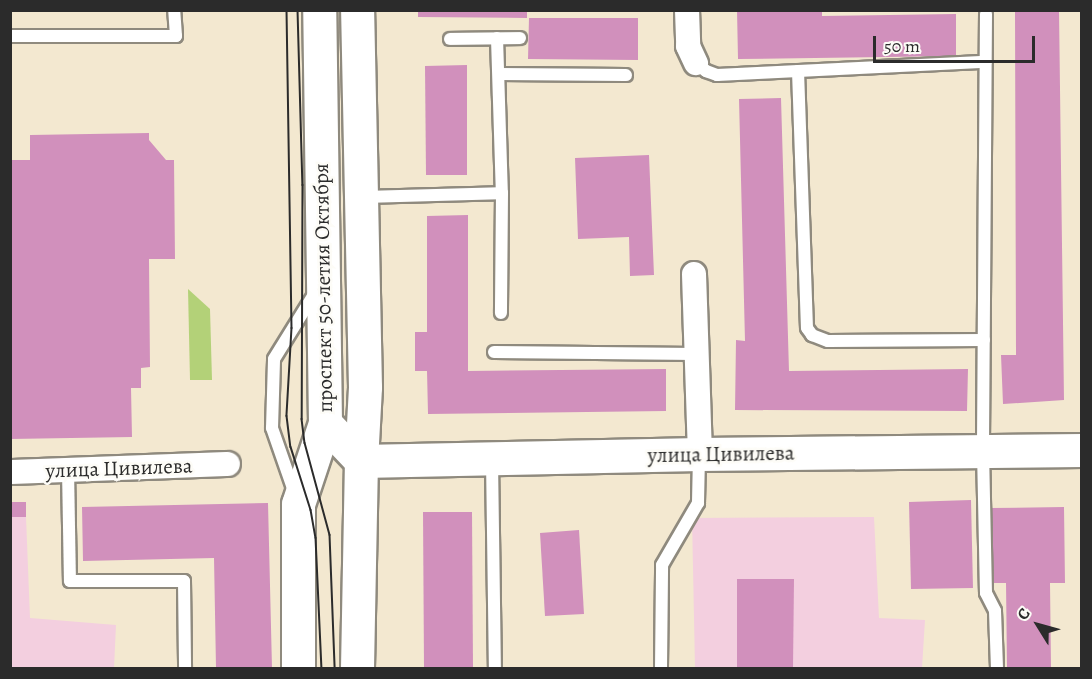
<!DOCTYPE html>
<html>
<head>
<meta charset="utf-8">
<style>
  body { margin:0 }
  #map { position:relative; width:1092px; height:679px; overflow:hidden; background:#f3e8d0; font-family:Alegreya,serif }
  div>[style] { position:absolute }
  [style*='--x'] { left:calc(var(--x)*1px); top:calc(var(--y)*1px); width:calc(var(--w)*1px); rotate:calc(var(--a)*1deg) }
  .built>* { inset:0; background:#f3cfdf }
  .green>* { inset:0; background:#b3d178 }
  .building>* { inset:0; background:#d190bc }
  .roads { filter:drop-shadow(2px 0 #8f8a7e) drop-shadow(-2px 0 #8f8a7e) drop-shadow(0 2px #8f8a7e) drop-shadow(0 -2px #8f8a7e) }
  .lane>* { height:12px; margin:-6px; padding:0 6px; transform-origin:6px; border-radius:6px; background:#fff }
  .street>* { height:24px; margin:-12px; padding:0 12px; transform-origin:12px; border-radius:12px; background:#fff }
  .secondary>* { height:33px; margin:-16.5px; padding:0 16.5px; transform-origin:16.5px; border-radius:16.5px; background:#fff }
  .primary>* { height:33px; margin:-16.5px; padding:0 16.5px; transform-origin:16.5px; border-radius:16.5px; background:#fff }
  .tram>* { height:1.5px; margin:-0.75px; padding:0 0.75px; transform-origin:0.75px; border-radius:0.75px; background:#2b2b2b }
  span { translate:-50% -50%; white-space:nowrap; text-align:center; line-height:1.15; -webkit-text-stroke:5px #fdfcf7; paint-order:stroke }
  .street-label { font-size:21px; color:#2b2b2b }
  .frame { position:absolute; inset:0; border:12px solid #2b2b2b; pointer-events:none }
  .north { position:absolute; left:1008px; top:595px; width:60px; height:60px; -webkit-text-stroke:4px #fdfcf7; paint-order:stroke; rotate:307deg; font-size:16px; font-weight:700; line-height:24px; text-align:center; color:#2b2b2b }
  .north::after { content:''; display:block; margin:auto; width:21px; height:27px; background:#2b2b2b; clip-path:polygon(50% 0,100% 100%,50% 72%,0 100%) }
  .scale { position:absolute; left:873px; top:36px; width:162px; height:27px; box-sizing:border-box; border:3px solid #2b2b2b; border-top:0; padding-left:8px; font-size:18px; line-height:21px; white-space:nowrap; color:#2b2b2b; -webkit-text-stroke:4px #fdfcf7; paint-order:stroke }
</style>
</head>
<body>
<div id="map">
  <div class="built">
    <i style="clip-path:polygon(11px 517px,26px 517px,30px 618px,116px 625px,114px 668px,11px 668px)"></i>
    <i style="clip-path:polygon(874px 517px,879px 618px,925px 620px,922px 668px,695px 668px,692px 518px)"></i>
  </div>
  <div class="green">
    <i style="clip-path:polygon(188px 289px,210px 309px,212px 380px,190px 380px)"></i>
  </div>
  <div class="building">
    <i style="clip-path:polygon(418px 10px,527px 10px,527px 18px,418px 17px)"></i>
    <i style="clip-path:polygon(737px 10px,822px 10px,822px 16px,956px 14px,956px 56px,738px 59px)"></i>
    <i style="clip-path:polygon(1015px 10px,1059px 10px,1064px 400px,1003px 404px,1001px 355px,1016px 355px)"></i>
    <i style="clip-path:polygon(529px 18px,638px 18px,638px 60px,528px 59px)"></i>
    <i style="clip-path:polygon(467px 65px,467px 175px,426px 175px,425px 66px)"></i>
    <i style="clip-path:polygon(781px 98px,789px 371px,968px 369px,967px 411px,735px 410px,736px 340px,745px 341px,739px 99px)"></i>
    <i style="clip-path:polygon(149px 133px,149px 140px,166px 160px,174px 160px,175px 259px,149px 259px,150px 367px,141px 368px,141px 388px,131px 388px,132px 437px,10px 439px,10px 160px,30px 160px,30px 135px)"></i>
    <i style="clip-path:polygon(649px 155px,654px 275px,630px 276px,629px 237px,578px 239px,575px 158px)"></i>
    <i style="clip-path:polygon(468px 215px,468px 371px,666px 369px,666px 411px,428px 414px,427px 371px,415px 371px,415px 332px,427px 332px,427px 216px)"></i>
    <i style="clip-path:polygon(971px 500px,973px 588px,911px 589px,909px 502px)"></i>
    <i style="clip-path:polygon(10px 502px,26px 502px,26px 517px,10px 517px)"></i>
    <i style="clip-path:polygon(268px 503px,272px 668px,216px 668px,214px 558px,83px 561px,82px 507px)"></i>
    <i style="clip-path:polygon(1064px 507px,1065px 583px,1050px 583px,1051px 668px,1007px 668px,1006px 583px,991px 583px,991px 508px)"></i>
    <i style="clip-path:polygon(423px 512px,472px 512px,473px 668px,424px 668px)"></i>
    <i style="clip-path:polygon(579px 530px,584px 614px,545px 616px,540px 533px)"></i>
    <i style="clip-path:polygon(737px 579px,794px 579px,793px 668px,737px 668px)"></i>
  </div>
  <div class="roads">
    <div class="lane">
      <i style="--x:986;--y:14;--w:437;--a:90.4"></i>
      <i style="--x:983;--y:451;--w:142;--a:88.8"></i>
      <i style="--x:986;--y:593;--w:20;--a:63"></i>
      <i style="--x:995;--y:611;--w:57;--a:88"></i>
      <i style="--x:10;--y:36;--w:166;--a:0"></i>
      <i style="--x:176;--y:36;--w:26;--a:-94"></i>
      <i style="--x:497;--y:38;--w:155;--a:88.2"></i>
      <i style="--x:502;--y:193;--w:120;--a:90.5"></i>
      <i style="--x:450;--y:39;--w:70;--a:-0.8"></i>
      <i style="--x:696;--y:63;--w:13;--a:39"></i>
      <i style="--x:706;--y:71;--w:12;--a:20"></i>
      <i style="--x:717;--y:75;--w:269;--a:-2.8"></i>
      <i style="--x:798;--y:71;--w:257;--a:88"></i>
      <i style="--x:807;--y:328;--w:9;--a:54"></i>
      <i style="--x:812;--y:335;--w:17;--a:21"></i>
      <i style="--x:828;--y:341;--w:156;--a:-0.4"></i>
      <i style="--x:499;--y:74;--w:127;--a:0.5"></i>
      <i style="--x:361;--y:197;--w:141;--a:-1.6"></i>
      <i style="--x:494;--y:352;--w:202;--a:0.6"></i>
      <i style="--x:492;--y:460;--w:208;--a:89.2"></i>
      <i style="--x:68;--y:469;--w:112;--a:89"></i>
      <i style="--x:70;--y:581;--w:114;--a:0"></i>
      <i style="--x:184;--y:581;--w:87;--a:89.3"></i>
      <i style="--x:295;--y:494;--w:70;--a:-109.2"></i>
      <i style="--x:272;--y:428;--w:69;--a:-88.3"></i>
      <i style="--x:274;--y:359;--w:78;--a:-58.2"></i>
      <i style="--x:661;--y:668;--w:103;--a:-89.4"></i>
      <i style="--x:662;--y:565;--w:72;--a:-59.9"></i>
      <i style="--x:698;--y:503;--w:48;--a:-88.8"></i>
    </div>
    <div class="street">
      <i style="--x:687;--y:10;--w:36;--a:88"></i>
      <i style="--x:688;--y:46;--w:19;--a:65"></i>
      <i style="--x:694;--y:274;--w:180;--a:88.1"></i>
      <i style="--x:10;--y:472;--w:218;--a:-2.1"></i>
    </div>
    <div class="secondary">
      <i style="--x:325;--y:423;--w:52;--a:46.5"></i>
      <i style="--x:361;--y:461;--w:339;--a:-1.2"></i>
      <i style="--x:700;--y:454;--w:382;--a:-0.6"></i>
    </div>
    <div class="primary">
      <i style="--x:298;--y:668;--w:164;--a:-90"></i>
      <i style="--x:298;--y:504;--w:85;--a:-71.6"></i>
      <i style="--x:325;--y:423;--w:413;--a:-90.8"></i>
      <i style="--x:357;--y:668;--w:207;--a:-88.9"></i>
      <i style="--x:361;--y:461;--w:74;--a:-86.9"></i>
      <i style="--x:365;--y:387;--w:377;--a:-91.2"></i>
    </div>
  </div>
  <div class="tram">
    <i style="--x:287;--y:10;--w:318;--a:89.1"></i>
    <i style="--x:292;--y:328;--w:88;--a:93.3"></i>
    <i style="--x:287;--y:416;--w:31;--a:83"></i>
    <i style="--x:291;--y:447;--w:66;--a:72.4"></i>
    <i style="--x:311;--y:510;--w:28;--a:80"></i>
    <i style="--x:316;--y:538;--w:130;--a:87.4"></i>
    <i style="--x:298;--y:10;--w:175;--a:88.4"></i>
    <i style="--x:303;--y:185;--w:234;--a:90.2"></i>
    <i style="--x:302;--y:419;--w:24;--a:83"></i>
    <i style="--x:305;--y:443;--w:95;--a:74.8"></i>
    <i style="--x:330;--y:535;--w:133;--a:87.8"></i>
  </div>
  <div class="street-label">
    <span style="left:323px;top:288px;rotate:-91deg">проспект 50-летия Октября</span>
    <span style="left:721px;top:454px;rotate:-1deg">улица Цивилева</span>
    <span style="left:119px;top:468px;rotate:-2deg">улица Цивилева</span>
  </div>
  <div class="frame"></div>
  <div class="north">С</div>
  <div class="scale">50 m</div>
</div>
</body>
</html>
